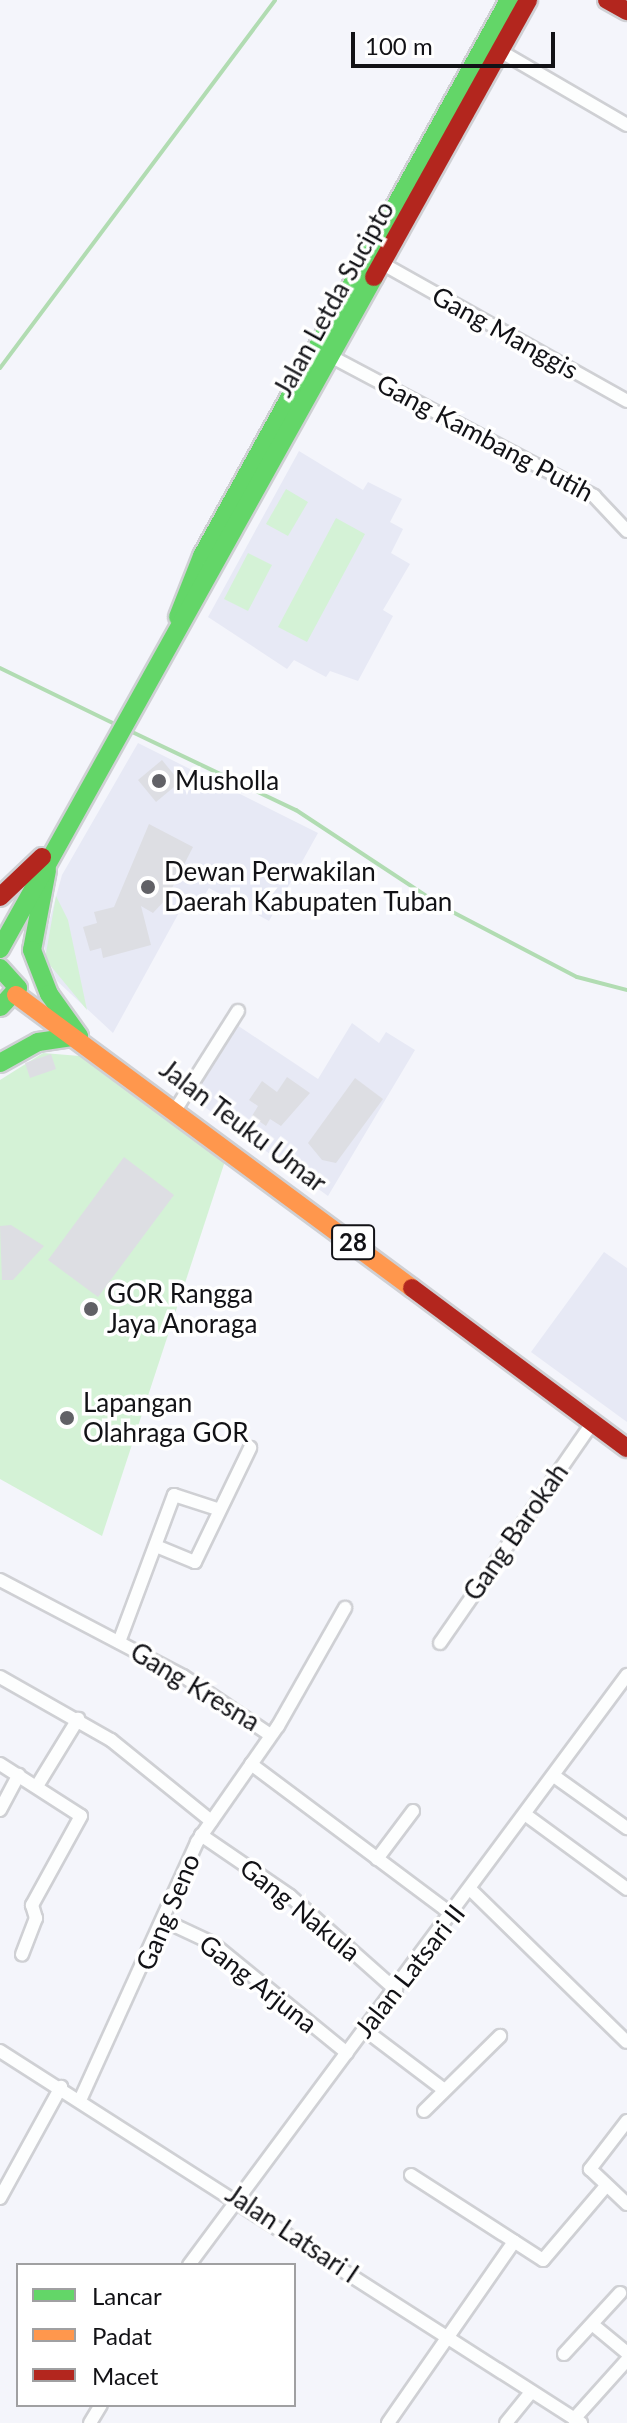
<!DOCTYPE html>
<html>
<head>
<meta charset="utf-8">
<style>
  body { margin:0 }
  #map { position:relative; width:627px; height:2423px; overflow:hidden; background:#f4f5fb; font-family:Lato,sans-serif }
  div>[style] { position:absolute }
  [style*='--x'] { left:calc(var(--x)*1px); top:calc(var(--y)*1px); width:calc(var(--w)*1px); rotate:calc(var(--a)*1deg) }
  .built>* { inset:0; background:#e7e9f5 }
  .green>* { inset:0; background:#d4f2d6 }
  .stream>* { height:4px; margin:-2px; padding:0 2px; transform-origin:2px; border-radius:2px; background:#b1dcb2 }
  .building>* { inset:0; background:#dddee3 }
  .roads { filter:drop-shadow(2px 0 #cfd0d4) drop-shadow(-2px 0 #cfd0d4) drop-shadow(0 2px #cfd0d4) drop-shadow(0 -2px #cfd0d4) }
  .street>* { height:12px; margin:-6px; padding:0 6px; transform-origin:6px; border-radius:6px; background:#fdfefe }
  .fast>* { height:18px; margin:-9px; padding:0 9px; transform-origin:9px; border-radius:9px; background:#63d668 }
  .slow>* { height:18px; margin:-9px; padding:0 9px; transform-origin:9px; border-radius:9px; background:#ff974d }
  .jam>* { height:18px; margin:-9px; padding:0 9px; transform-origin:9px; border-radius:9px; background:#b3261e }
  .dots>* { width:22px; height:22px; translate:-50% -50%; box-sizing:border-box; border:4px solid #fff; border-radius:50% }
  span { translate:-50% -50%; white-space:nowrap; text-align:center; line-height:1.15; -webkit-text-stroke:7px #fff; paint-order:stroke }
  .shield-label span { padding:2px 6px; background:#fff; border:2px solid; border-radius:6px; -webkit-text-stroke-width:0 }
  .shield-label { font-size:24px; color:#121216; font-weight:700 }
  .street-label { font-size:26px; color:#121216 }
  .poi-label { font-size:26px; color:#121216 }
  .left { translate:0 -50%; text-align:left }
  .legend { position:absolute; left:16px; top:2263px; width:280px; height:144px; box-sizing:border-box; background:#fff; border:2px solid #a0a0a2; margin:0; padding:10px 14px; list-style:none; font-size:24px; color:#121216 }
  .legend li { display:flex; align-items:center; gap:16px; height:40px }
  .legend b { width:40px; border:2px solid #a0a0a2 }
  .scale { position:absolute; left:351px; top:32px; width:204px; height:36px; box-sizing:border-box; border:4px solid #121216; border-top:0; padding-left:10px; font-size:24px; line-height:28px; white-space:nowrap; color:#121216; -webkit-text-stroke:6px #fff; paint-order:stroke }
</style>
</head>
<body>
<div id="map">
  <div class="built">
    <i style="clip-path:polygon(299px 451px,363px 490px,368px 482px,402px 499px,390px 522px,403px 529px,391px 553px,410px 564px,383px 610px,393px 616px,358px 681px,330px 671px,326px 677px,294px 660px,287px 669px,208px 617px)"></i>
    <i style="clip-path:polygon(138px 743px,318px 833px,269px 921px,209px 888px,193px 914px,181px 909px,113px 1033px,57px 981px,43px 944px,62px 875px)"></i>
    <i style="clip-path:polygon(234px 1023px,318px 1079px,352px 1023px,379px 1043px,386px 1032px,415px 1050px,328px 1196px,188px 1095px)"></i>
    <i style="clip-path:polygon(604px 1252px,627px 1268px,627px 1422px,531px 1352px)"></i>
  </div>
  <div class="green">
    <i style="clip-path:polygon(286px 489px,308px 502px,288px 536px,266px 524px)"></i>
    <i style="clip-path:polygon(336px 518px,365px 534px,307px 642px,278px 627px)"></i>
    <i style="clip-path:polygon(248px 553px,272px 565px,248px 611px,224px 599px)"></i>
    <i style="clip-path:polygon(56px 896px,68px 920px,87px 1010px,45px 959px)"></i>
    <i style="clip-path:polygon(43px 1053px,80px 1056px,227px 1155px,102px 1536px,0 1479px,0 1080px)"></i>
  </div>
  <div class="stream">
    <i style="--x:0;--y:368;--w:459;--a:-53.2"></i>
    <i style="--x:0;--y:668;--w:130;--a:26"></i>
    <i style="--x:128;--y:730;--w:186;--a:25.5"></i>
    <i style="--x:296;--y:810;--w:176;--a:33.4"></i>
    <i style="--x:443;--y:907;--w:151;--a:27.6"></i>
    <i style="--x:577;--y:977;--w:52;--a:14.6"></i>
  </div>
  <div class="building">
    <i style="clip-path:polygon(162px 760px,180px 782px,156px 802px,138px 780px)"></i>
    <i style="clip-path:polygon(149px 824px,193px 847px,167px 898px,153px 913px,141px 906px,151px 945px,103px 958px,101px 948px,90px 951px,83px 927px,97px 923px,94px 912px,114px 907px)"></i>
    <i style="clip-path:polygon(51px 1054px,56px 1069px,30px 1078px,25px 1063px)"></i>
    <i style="clip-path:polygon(287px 1077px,310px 1093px,281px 1126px,270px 1119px,266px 1126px,252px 1116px,258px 1106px,249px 1100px,262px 1081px,277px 1092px)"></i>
    <i style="clip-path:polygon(355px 1078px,383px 1099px,336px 1163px,322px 1160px,308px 1143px)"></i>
    <i style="clip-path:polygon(124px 1157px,174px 1195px,98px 1297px,48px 1260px)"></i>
    <i style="clip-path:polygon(11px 1225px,44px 1246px,13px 1280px,2px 1280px,0 1226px)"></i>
  </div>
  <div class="roads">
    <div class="street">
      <i style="--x:500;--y:51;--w:147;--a:30.2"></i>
      <i style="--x:383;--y:264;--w:280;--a:29.3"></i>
      <i style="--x:332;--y:357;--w:297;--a:27.9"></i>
      <i style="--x:594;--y:496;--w:48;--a:46.7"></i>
      <i style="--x:176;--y:1109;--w:116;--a:-57.7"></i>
      <i style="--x:156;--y:1546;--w:42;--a:22.3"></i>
      <i style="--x:195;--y:1562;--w:127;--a:-64.2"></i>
      <i style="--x:0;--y:1580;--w:207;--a:27.7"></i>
      <i style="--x:183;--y:1676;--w:104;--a:34"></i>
      <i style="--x:119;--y:1642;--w:157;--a:-69.5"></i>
      <i style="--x:174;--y:1495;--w:45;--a:18"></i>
      <i style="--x:440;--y:1643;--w:269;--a:-55.3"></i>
      <i style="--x:0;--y:1677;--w:128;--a:29.6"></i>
      <i style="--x:111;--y:1740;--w:129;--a:39"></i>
      <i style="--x:0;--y:1764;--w:96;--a:32.7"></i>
      <i style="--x:81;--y:1816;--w:102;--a:118.8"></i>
      <i style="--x:32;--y:1905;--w:14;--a:73"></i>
      <i style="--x:36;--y:1918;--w:39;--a:111"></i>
      <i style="--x:251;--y:1764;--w:252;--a:36.8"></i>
      <i style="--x:554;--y:1776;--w:90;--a:35.5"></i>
      <i style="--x:37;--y:1786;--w:79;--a:-58.5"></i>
      <i style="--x:0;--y:1810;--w:40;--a:-62"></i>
      <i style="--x:526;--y:1815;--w:125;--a:36.2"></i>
      <i style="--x:201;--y:1835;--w:108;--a:34.4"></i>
      <i style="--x:290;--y:1896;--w:142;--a:41.6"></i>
      <i style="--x:377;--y:1859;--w:60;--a:-53.1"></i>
      <i style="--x:472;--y:1891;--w:216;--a:44.3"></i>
      <i style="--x:165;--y:1921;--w:52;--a:25.1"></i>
      <i style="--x:212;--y:1943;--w:174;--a:39.2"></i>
      <i style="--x:365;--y:2030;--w:98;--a:37.1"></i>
      <i style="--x:0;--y:2051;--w:690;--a:32.63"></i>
      <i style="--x:81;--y:2098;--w:281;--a:-65.6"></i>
      <i style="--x:197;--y:1842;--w:141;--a:-55.1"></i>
      <i style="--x:278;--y:1726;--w:136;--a:-60.4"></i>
      <i style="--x:424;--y:2111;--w:107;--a:-44.6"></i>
      <i style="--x:627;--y:2121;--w:61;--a:127.6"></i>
      <i style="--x:590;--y:2169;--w:51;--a:43.4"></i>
      <i style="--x:411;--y:2175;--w:157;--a:32.8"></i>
      <i style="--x:543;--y:2260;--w:97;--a:-49.6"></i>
      <i style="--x:0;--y:2198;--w:127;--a:-61.2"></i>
      <i style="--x:189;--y:2265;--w:735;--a:-53.41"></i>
      <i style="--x:592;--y:2324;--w:45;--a:39.6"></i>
      <i style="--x:564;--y:2354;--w:83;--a:-47.4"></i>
      <i style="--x:574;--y:2419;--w:79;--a:-48.1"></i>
      <i style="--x:90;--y:2423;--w:21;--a:-59"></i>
      <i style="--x:388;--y:2423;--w:221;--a:-55.2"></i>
      <i style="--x:506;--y:2423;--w:38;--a:-51"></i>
    </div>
    <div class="fast">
      <i style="--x:178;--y:617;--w:66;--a:-68.5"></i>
      <i style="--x:202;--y:556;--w:635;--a:-61.09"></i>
      <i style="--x:47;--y:870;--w:81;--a:100.6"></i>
      <i style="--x:32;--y:950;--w:47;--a:68.9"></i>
      <i style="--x:49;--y:994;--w:52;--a:54.5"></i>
      <i style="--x:0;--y:949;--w:769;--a:-60.9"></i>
      <i style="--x:0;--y:968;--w:27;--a:48"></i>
      <i style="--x:18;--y:988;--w:26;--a:133"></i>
      <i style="--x:0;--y:1063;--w:43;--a:-28.9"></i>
      <i style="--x:38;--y:1042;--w:41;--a:-8.3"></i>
    </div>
    <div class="slow">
      <i style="--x:16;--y:995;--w:493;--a:36.5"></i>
    </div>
    <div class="jam">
      <i style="--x:607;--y:0;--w:23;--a:29"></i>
      <i style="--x:374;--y:277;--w:317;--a:-60.9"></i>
      <i style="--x:0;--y:897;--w:58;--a:-43.6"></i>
      <i style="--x:412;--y:1288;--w:268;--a:36.7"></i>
    </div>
  </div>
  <div class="dots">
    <i style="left:159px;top:781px;background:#616166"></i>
    <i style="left:148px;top:887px;background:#616166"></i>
    <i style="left:91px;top:1309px;background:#616166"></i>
    <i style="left:67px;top:1418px;background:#616166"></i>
  </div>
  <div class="shield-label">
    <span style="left:353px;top:1242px">28</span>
  </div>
  <div class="street-label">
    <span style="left:334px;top:299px;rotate:-61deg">Jalan Letda Sucipto</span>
    <span style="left:505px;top:333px;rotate:29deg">Gang Manggis</span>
    <span style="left:485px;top:438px;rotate:28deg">Gang Kambang Putih</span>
    <span style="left:243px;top:1126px;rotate:37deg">Jalan Teuku Umar</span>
    <span style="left:516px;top:1532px;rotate:-55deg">Gang Barokah</span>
    <span style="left:195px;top:1687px;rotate:31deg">Gang Kresna</span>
    <span style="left:300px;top:1910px;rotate:39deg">Gang Nakula</span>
    <span style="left:168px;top:1912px;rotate:-67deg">Gang Seno</span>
    <span style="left:410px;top:1971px;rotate:-52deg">Jalan Latsari II</span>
    <span style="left:258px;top:1984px;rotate:38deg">Gang Arjuna</span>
    <span style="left:292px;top:2234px;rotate:34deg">Jalan Latsari I</span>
  </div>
  <div class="poi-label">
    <span class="left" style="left:175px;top:781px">Musholla</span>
    <span class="left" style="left:164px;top:887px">Dewan Perwakilan<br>Daerah Kabupaten Tuban</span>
    <span class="left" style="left:107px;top:1309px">GOR Rangga<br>Jaya Anoraga</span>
    <span class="left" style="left:83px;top:1418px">Lapangan<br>Olahraga GOR</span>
  </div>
  <ul class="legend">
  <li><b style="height:10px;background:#63d668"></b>Lancar</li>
  <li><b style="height:10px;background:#ff974d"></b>Padat</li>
  <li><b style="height:10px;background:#b3261e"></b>Macet</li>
  </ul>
  <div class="scale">100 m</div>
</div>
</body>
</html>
